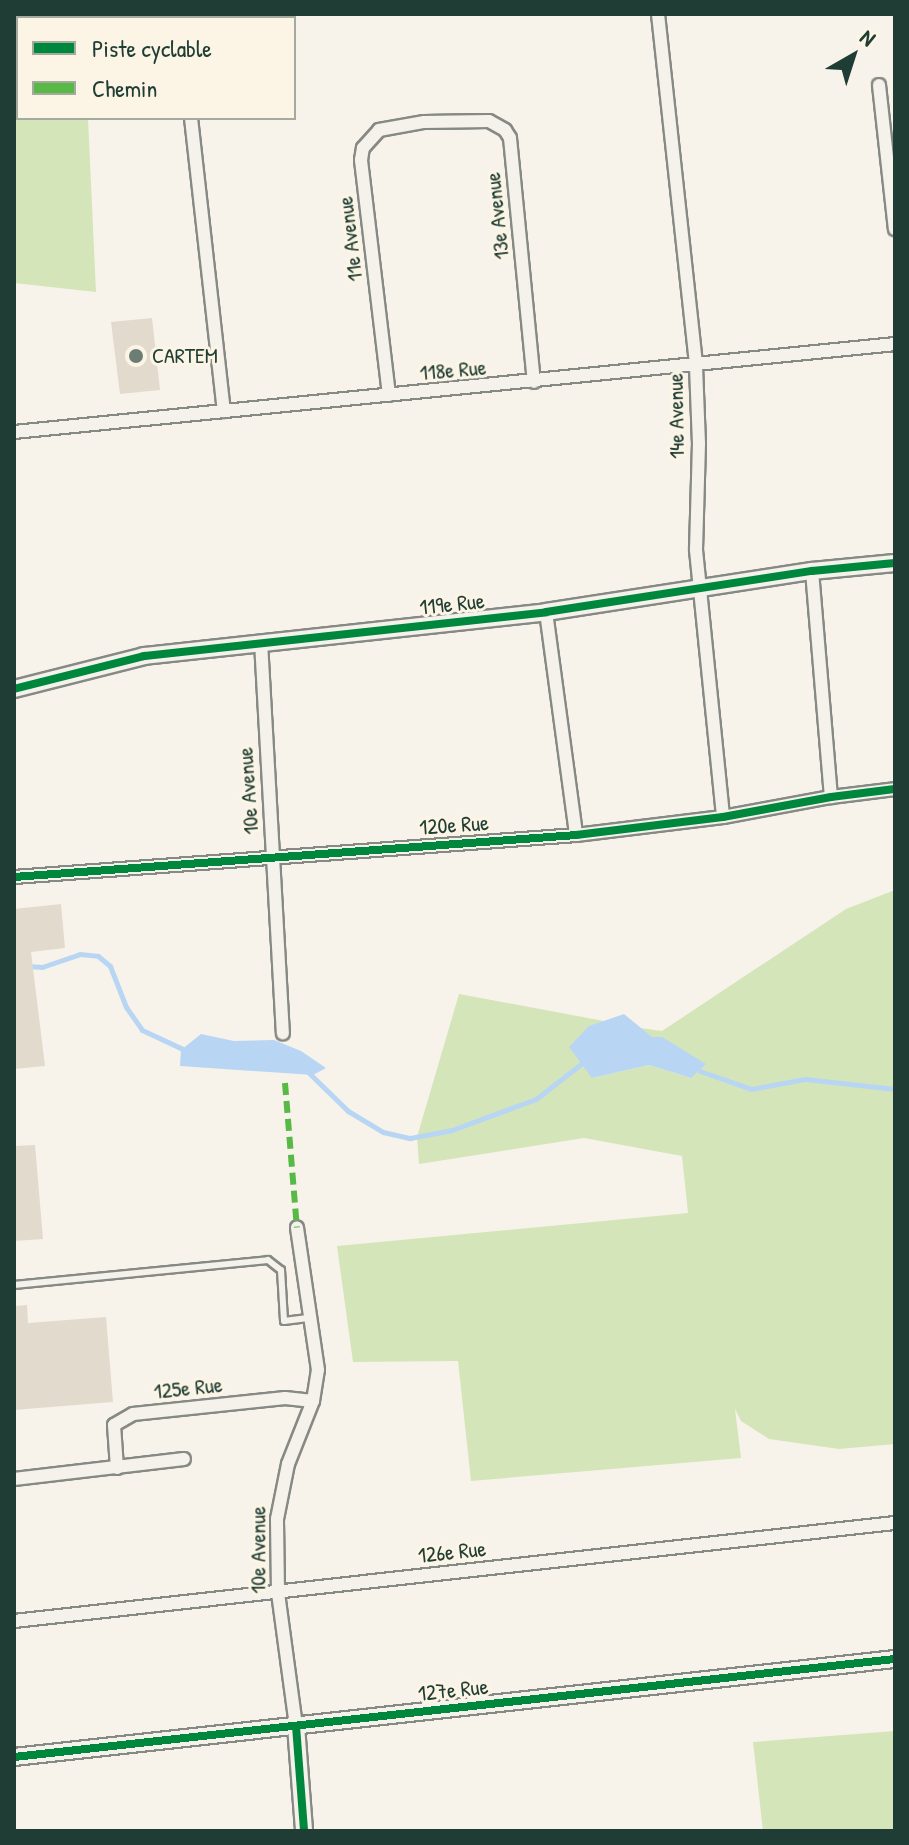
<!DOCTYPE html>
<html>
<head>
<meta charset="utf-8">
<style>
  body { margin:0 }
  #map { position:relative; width:909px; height:1845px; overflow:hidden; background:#f7f3ea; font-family:"Patrick Hand",sans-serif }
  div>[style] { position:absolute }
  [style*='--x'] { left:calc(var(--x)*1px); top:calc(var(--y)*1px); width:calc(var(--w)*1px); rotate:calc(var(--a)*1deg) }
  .green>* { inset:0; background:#d4e5ba }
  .water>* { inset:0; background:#b8d6f4 }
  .stream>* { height:5px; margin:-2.5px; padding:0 2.5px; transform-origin:2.5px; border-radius:2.5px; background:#b8d6f4 }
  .building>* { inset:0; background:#e3dace }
  .roads { filter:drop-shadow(2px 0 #868984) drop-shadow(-2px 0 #868984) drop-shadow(0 2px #868984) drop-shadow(0 -2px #868984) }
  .service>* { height:6px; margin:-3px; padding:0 3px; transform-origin:3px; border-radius:3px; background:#f5f2ec }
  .minor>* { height:12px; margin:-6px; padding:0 6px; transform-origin:6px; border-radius:6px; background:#f5f2ec }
  .tertiary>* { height:16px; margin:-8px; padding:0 8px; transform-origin:8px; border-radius:8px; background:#f5f2ec }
  .quiet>* { height:6px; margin-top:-3px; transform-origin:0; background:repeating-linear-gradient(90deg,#58b947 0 12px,transparent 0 18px) }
  .cycleway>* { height:8px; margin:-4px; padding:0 4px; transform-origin:4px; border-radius:4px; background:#00873e }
  .dots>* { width:22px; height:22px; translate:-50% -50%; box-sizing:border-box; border:4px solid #fcf5e5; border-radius:50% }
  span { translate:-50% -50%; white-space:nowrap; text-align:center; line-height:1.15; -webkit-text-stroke:6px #fcf5e5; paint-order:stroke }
  .street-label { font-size:22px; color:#1f3d34 }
  .poi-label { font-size:22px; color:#1f3d34 }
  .left { translate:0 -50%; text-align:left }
  .frame { position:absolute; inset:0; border:16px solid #1f3d34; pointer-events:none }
  .legend { position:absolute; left:16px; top:16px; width:280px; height:104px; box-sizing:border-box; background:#fcf5e5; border:2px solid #a4ab9e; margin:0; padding:10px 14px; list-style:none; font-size:24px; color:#1f3d34 }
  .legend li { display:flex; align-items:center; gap:16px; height:40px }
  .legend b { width:40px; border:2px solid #a4ab9e }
  .north { position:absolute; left:813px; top:16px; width:80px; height:80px; -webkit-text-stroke:6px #fcf5e5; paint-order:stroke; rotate:39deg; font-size:22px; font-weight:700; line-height:32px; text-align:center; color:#1f3d34 }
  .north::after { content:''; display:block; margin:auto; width:28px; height:36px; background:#1f3d34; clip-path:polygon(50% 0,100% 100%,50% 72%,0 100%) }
</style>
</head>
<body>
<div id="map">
  <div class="green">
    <i style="clip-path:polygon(14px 44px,18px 44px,18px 118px,88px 118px,96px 292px,14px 283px)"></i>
    <i style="clip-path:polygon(895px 890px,895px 1444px,839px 1449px,769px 1439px,741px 1421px,735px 1409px,741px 1458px,471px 1481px,458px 1361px,353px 1362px,337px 1246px,688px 1213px,682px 1156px,584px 1138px,419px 1164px,417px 1137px,459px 994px,604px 1021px,592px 1078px,649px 1065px,691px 1078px,640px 1028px,662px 1031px,846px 909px)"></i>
    <i style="clip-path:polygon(895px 1731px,895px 1831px,763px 1831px,753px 1742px)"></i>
  </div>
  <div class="water">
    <i style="clip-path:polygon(624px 1014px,652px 1037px,662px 1037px,706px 1064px,691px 1078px,649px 1065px,592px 1078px,569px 1047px,589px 1026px)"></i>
    <i style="clip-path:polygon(201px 1034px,234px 1041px,274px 1040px,301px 1051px,326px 1068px,313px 1075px,180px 1066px,181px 1050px)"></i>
  </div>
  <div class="stream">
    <i style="--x:29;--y:966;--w:13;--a:4"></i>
    <i style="--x:42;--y:967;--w:40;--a:-18.9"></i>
    <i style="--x:80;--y:954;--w:18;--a:6"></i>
    <i style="--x:98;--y:956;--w:16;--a:40"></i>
    <i style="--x:110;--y:966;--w:44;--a:68.7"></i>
    <i style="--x:126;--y:1007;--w:28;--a:55"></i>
    <i style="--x:142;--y:1030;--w:50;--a:25"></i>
    <i style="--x:700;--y:1071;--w:54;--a:19.4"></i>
    <i style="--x:751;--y:1089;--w:55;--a:-10.5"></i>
    <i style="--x:805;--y:1079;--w:91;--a:6.3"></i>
    <i style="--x:308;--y:1072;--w:56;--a:44.3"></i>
    <i style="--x:348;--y:1111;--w:41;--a:31"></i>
    <i style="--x:383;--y:1132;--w:28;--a:13"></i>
    <i style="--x:410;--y:1138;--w:43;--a:-10.8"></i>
    <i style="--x:452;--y:1130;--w:90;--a:-20.3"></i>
    <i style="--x:536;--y:1099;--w:57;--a:-37.9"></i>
  </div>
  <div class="building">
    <i style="clip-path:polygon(152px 318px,160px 390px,120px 394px,111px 322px)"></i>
    <i style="clip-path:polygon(61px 904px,65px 948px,31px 952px,45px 1066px,14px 1069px,14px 909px)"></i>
    <i style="clip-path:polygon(35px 1145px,43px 1239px,14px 1241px,14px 1146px)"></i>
    <i style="clip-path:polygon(27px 1305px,28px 1323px,106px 1317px,113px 1402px,14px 1410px,14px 1306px)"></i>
  </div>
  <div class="roads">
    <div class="service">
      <i style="--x:14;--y:1285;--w:255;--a:-5.6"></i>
      <i style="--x:268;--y:1260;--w:16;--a:38"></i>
      <i style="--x:281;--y:1270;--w:51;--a:86.6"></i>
      <i style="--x:284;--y:1321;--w:26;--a:-7"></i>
    </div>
    <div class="minor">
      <i style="--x:100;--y:14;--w:4;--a:76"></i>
      <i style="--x:658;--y:14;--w:354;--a:83.8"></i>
      <i style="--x:696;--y:366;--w:77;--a:87.8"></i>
      <i style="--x:699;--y:443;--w:107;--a:91.6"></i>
      <i style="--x:696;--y:550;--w:268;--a:84.2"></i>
      <i style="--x:212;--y:18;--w:27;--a:-8"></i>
      <i style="--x:14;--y:44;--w:4;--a:0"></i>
      <i style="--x:879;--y:85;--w:145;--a:83.7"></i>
      <i style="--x:191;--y:118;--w:295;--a:83.6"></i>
      <i style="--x:389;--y:395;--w:237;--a:-96.8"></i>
      <i style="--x:361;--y:160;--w:12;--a:-81"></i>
      <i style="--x:363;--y:148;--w:24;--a:-48"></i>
      <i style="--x:379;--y:130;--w:46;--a:-10.1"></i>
      <i style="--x:424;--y:122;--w:65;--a:-0.9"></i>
      <i style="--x:489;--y:121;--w:18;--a:29"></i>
      <i style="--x:505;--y:130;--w:9;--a:58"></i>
      <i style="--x:510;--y:138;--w:245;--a:84.4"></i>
      <i style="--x:14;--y:432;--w:885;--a:-5.7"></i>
      <i style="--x:812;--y:571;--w:227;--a:85.2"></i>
      <i style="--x:546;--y:612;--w:225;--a:82.3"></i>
      <i style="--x:261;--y:642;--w:392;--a:86.8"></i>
      <i style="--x:14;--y:877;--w:564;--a:-4.27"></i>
      <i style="--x:576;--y:835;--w:148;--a:-7"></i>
      <i style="--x:723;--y:817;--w:110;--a:-10.5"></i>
      <i style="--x:831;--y:797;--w:64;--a:-7.1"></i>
      <i style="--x:117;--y:1468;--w:43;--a:-94"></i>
      <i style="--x:114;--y:1425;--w:22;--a:-30"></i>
      <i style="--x:133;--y:1414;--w:153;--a:-6"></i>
      <i style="--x:285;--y:1398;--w:28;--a:6"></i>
      <i style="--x:14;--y:1479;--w:171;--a:-6.7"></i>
      <i style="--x:14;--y:1621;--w:886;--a:-6.35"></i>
      <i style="--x:296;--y:1726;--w:135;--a:-97.7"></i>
      <i style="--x:278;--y:1592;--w:73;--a:-90.8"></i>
      <i style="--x:277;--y:1519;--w:56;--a:-78.7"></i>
      <i style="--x:288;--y:1464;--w:68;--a:-68.4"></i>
      <i style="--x:313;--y:1401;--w:31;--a:-81"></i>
      <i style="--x:318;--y:1370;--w:144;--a:-98.4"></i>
    </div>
    <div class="tertiary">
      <i style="--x:14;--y:689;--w:134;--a:-14.2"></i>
      <i style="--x:144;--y:656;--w:404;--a:-6.2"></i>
      <i style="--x:546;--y:612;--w:269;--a:-8.8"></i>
      <i style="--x:812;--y:571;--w:83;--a:-5.5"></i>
      <i style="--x:296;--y:1726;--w:105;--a:85.6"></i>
      <i style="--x:14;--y:1757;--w:886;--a:-6.35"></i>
    </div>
  </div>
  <div class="quiet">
    <i style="--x:285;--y:1083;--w:145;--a:85.3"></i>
  </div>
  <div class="cycleway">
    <i style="--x:14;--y:689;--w:134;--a:-14.2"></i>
    <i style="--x:144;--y:656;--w:404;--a:-6.2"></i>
    <i style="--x:546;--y:612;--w:269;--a:-8.8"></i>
    <i style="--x:812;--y:571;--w:83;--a:-5.5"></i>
    <i style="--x:14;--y:877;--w:564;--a:-4.27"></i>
    <i style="--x:576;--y:835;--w:148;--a:-7"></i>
    <i style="--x:723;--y:817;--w:110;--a:-10.5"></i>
    <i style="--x:831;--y:797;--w:64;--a:-7.1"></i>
    <i style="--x:296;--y:1726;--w:105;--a:85.6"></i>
    <i style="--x:14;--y:1757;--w:886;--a:-6.35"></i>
  </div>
  <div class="dots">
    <i style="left:136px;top:356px;background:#6b7d74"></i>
  </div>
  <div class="street-label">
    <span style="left:497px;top:216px;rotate:-96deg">13e Avenue</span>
    <span style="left:350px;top:239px;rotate:-97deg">11e Avenue</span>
    <span style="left:453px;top:370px;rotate:-5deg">118e Rue</span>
    <span style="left:676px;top:416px;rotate:-91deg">14e Avenue</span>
    <span style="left:452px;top:604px;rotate:-6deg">119e Rue</span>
    <span style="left:248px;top:791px;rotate:-94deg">10e Avenue</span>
    <span style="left:454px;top:825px;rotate:-4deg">120e Rue</span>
    <span style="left:188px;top:1388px;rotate:-6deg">125e Rue</span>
    <span style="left:258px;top:1550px;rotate:-90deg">10e Avenue</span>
    <span style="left:452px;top:1552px;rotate:-6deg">126e Rue</span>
    <span style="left:453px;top:1690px;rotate:-6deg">127e Rue</span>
  </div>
  <div class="poi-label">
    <span class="left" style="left:152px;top:356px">CARTEM</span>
  </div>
  <div class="frame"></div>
  <ul class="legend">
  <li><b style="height:10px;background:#00873e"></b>Piste cyclable</li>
  <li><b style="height:10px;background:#58b947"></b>Chemin</li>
  </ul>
  <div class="north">N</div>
</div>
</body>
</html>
